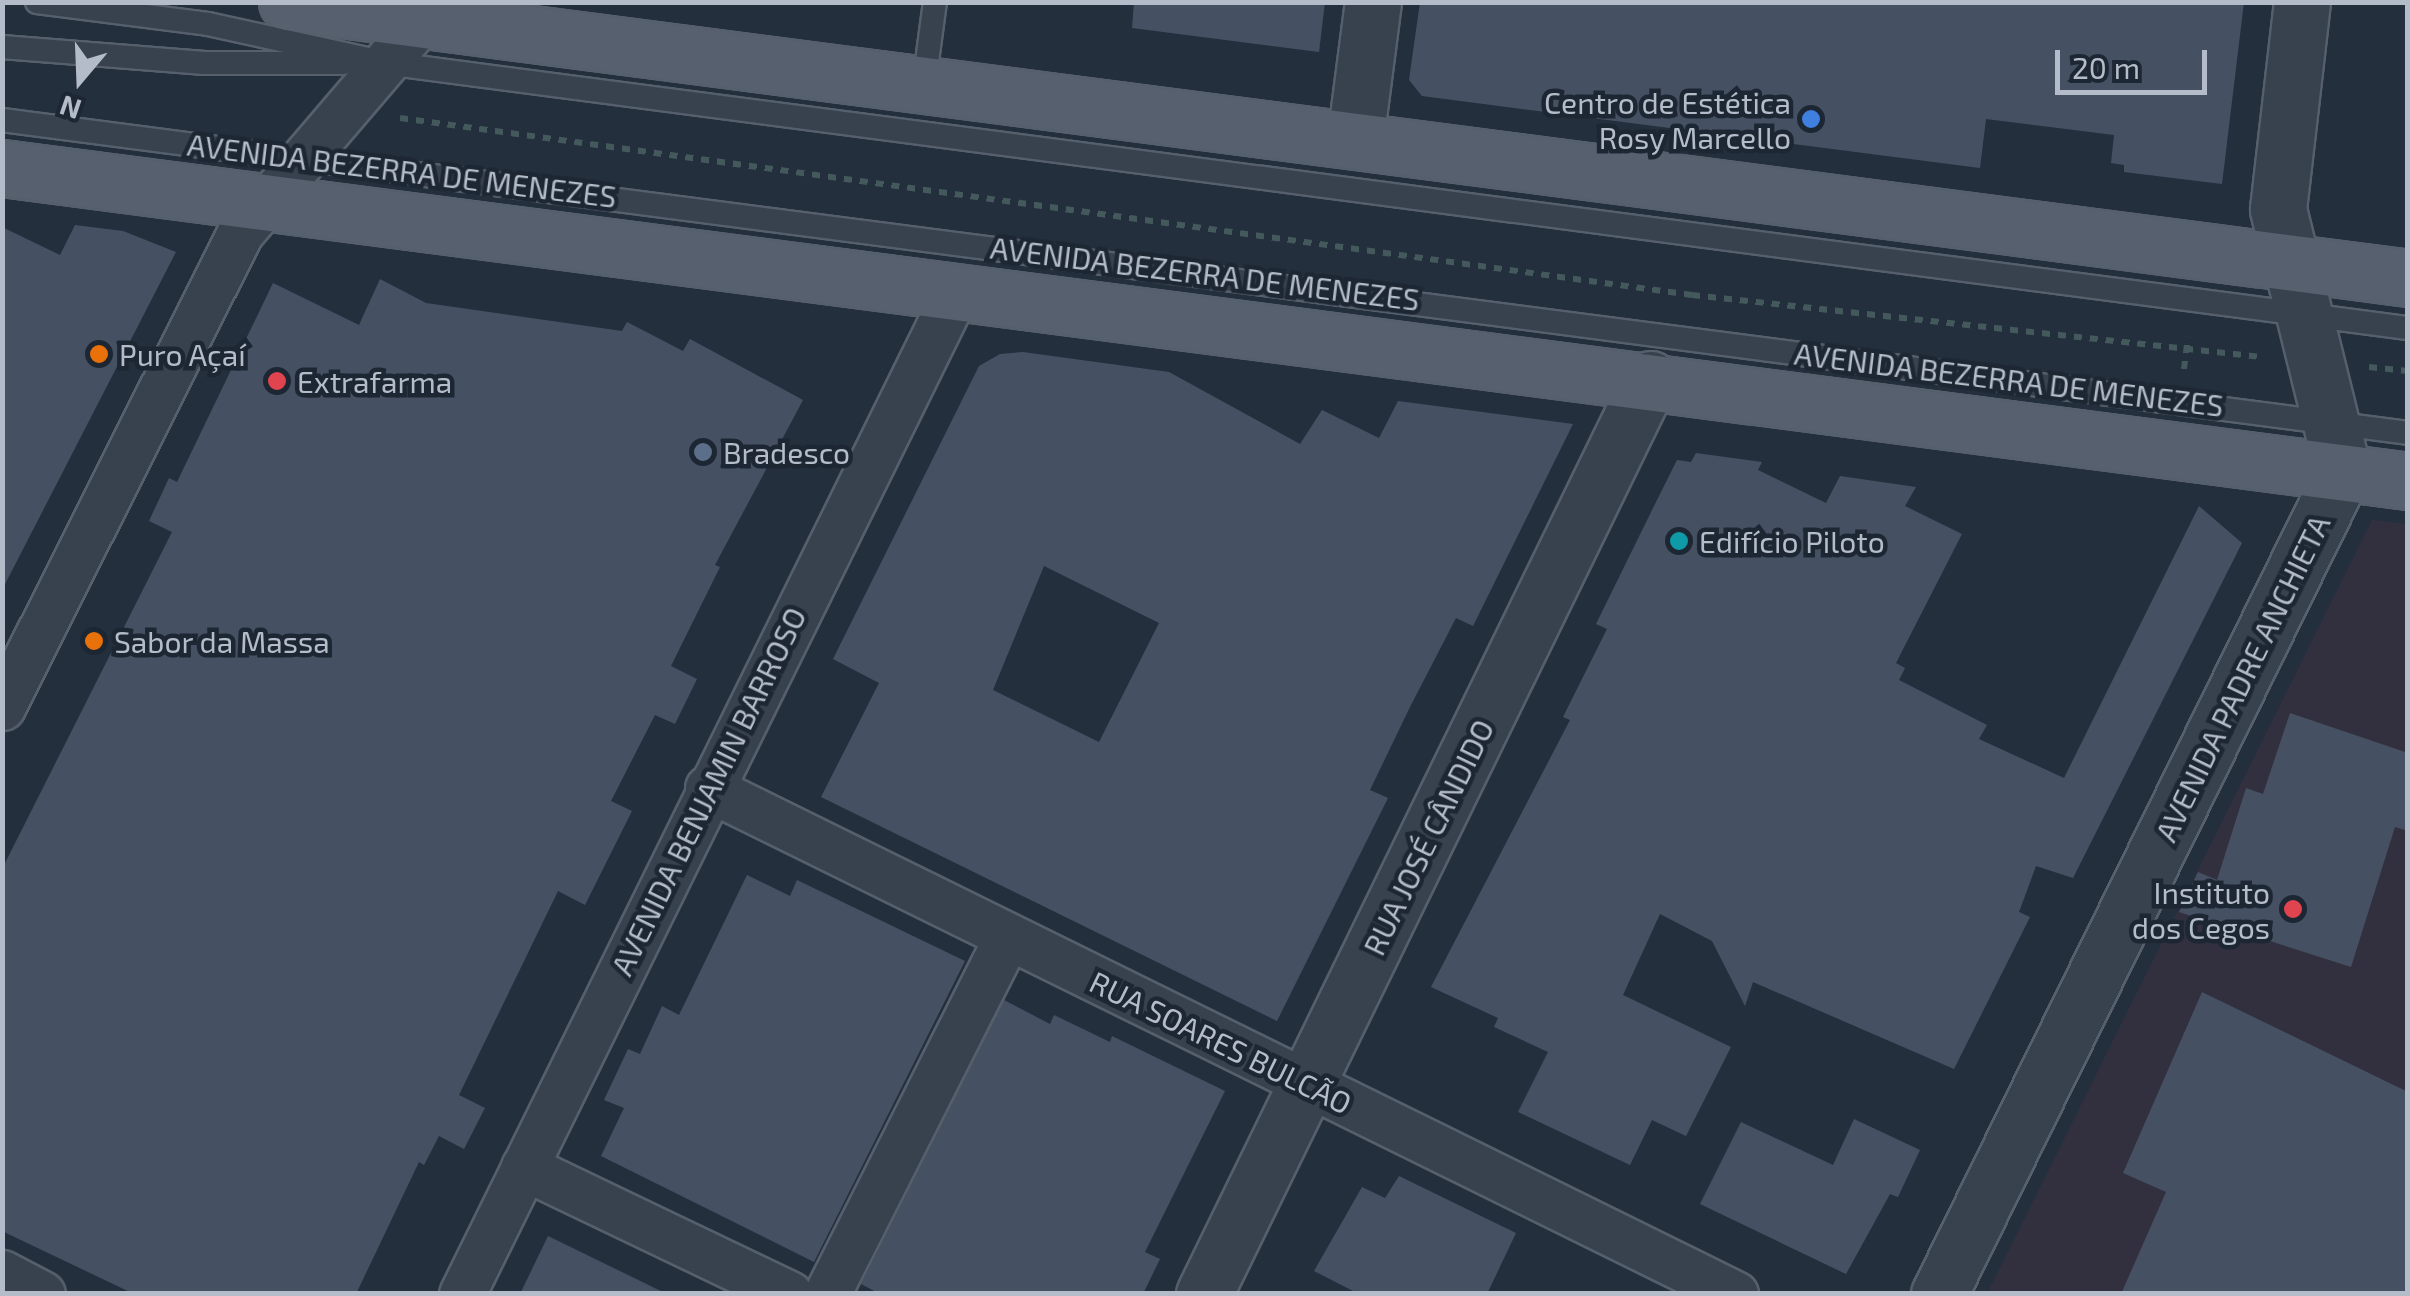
<!DOCTYPE html>
<html>
<head>
<meta charset="utf-8">
<style>
  body { margin:0 }
  #map { position:relative; width:2410px; height:1296px; overflow:hidden; background:#242f3e; font-family:"Exo 2",sans-serif }
  div>[style] { position:absolute }
  [style*='--x'] { left:calc(var(--x)*1px); top:calc(var(--y)*1px); width:calc(var(--w)*1px); rotate:calc(var(--a)*1deg) }
  .medical>* { inset:0; background:#32303f }
  .building>* { inset:0; background:#455162 }
  .path>* { height:6px; margin-top:-3px; transform-origin:0; background:repeating-linear-gradient(90deg,#44595c 0 8px,transparent 0 16px) }
  .roads { filter:drop-shadow(2px 0 #565f6c) drop-shadow(-2px 0 #565f6c) drop-shadow(0 2px #565f6c) drop-shadow(0 -2px #565f6c) }
  .service>* { height:22px; margin:-11px; padding:0 11px; transform-origin:11px; border-radius:11px; background:#38414e }
  .minor>* { height:45px; margin:-22.5px; padding:0 22.5px; transform-origin:22.5px; border-radius:22.5px; background:#38414e }
  .tertiary>* { height:55px; margin:-27.5px; padding:0 27.5px; transform-origin:27.5px; border-radius:27.5px; background:#38414e }
  .primary>* { height:55px; margin:-27.5px; padding:0 27.5px; transform-origin:27.5px; border-radius:27.5px; background:#56606e }
  .dots>* { width:28px; height:28px; translate:-50% -50%; box-sizing:border-box; border:5px solid #1d2633; border-radius:50% }
  span { translate:-50% -50%; white-space:nowrap; text-align:center; line-height:1.15; -webkit-text-stroke:9px #1d2633; paint-order:stroke }
  .poi-label { font-size:30px; color:#b4bcc9 }
  .right { translate:-100% -50%; text-align:right }
  .left { translate:0 -50%; text-align:left }
  .street-label { font-size:30px; color:#b4bcc9 }
  .frame { position:absolute; inset:0; border:5px solid #b4bcc9; pointer-events:none }
  .north { position:absolute; left:30px; top:30px; width:100px; height:100px; -webkit-text-stroke:8px #1d2633; paint-order:stroke; rotate:199deg; font-size:28px; font-weight:700; line-height:40px; text-align:center; color:#b4bcc9 }
  .north::after { content:''; display:block; margin:auto; width:35px; height:45px; background:#b4bcc9; clip-path:polygon(50% 0,100% 100%,50% 72%,0 100%) }
  .scale { position:absolute; left:2055px; top:50px; width:152px; height:45px; box-sizing:border-box; border:5px solid #b4bcc9; border-top:0; padding-left:12px; font-size:30px; line-height:35px; white-space:nowrap; color:#b4bcc9; -webkit-text-stroke:8px #1d2633; paint-order:stroke }
</style>
</head>
<body>
<div id="map">
  <div class="medical">
    <i style="clip-path:polygon(2372px 520px,2407px 524px,2407px 1293px,1987px 1294px)"></i>
  </div>
  <div class="building">
    <i style="clip-path:polygon(1134px 2px,1325px 2px,1319px 52px,1132px 28px)"></i>
    <i style="clip-path:polygon(1420px 2px,2244px 2px,2222px 184px,2124px 172px,2124px 165px,2111px 163px,2114px 135px,1986px 119px,1980px 168px,1422px 96px,1409px 80px)"></i>
    <i style="clip-path:polygon(75px 225px,123px 231px,176px 252px,2px 590px,2px 227px,60px 255px)"></i>
    <i style="clip-path:polygon(380px 279px,426px 303px,622px 331px,627px 322px,683px 351px,690px 339px,803px 400px,715px 565px,720px 567px,671px 666px,697px 679px,675px 724px,655px 715px,611px 801px,632px 811px,585px 905px,558px 891px,459px 1095px,485px 1108px,464px 1149px,439px 1136px,424px 1165px,419px 1162px,356px 1294px,134px 1294px,2px 1231px,2px 869px,172px 532px,149px 521px,169px 478px,177px 482px,273px 283px,359px 325px)"></i>
    <i style="clip-path:polygon(evenodd,1023px 352px,1169px 372px,1300px 444px,1322px 410px,1379px 438px,1398px 401px,1573px 424px,1473px 626px,1456px 618px,1410px 707px,1370px 790px,1388px 798px,1277px 1021px,821px 797px,879px 683px,833px 659px,979px 366px,1000px 354px,1023px 352px,1044px 566px,1159px 623px,1099px 742px,993px 690px,1044px 566px)"></i>
    <i style="clip-path:polygon(1696px 453px,1762px 462px,1758px 470px,1826px 503px,1840px 476px,1916px 487px,1905px 506px,1962px 534px,1896px 663px,1905px 668px,1899px 680px,1987px 725px,1979px 739px,2064px 778px,2199px 506px,2242px 543px,2073px 878px,2036px 866px,2019px 912px,2030px 917px,1954px 1069px,1753px 982px,1745px 1006px,1712px 941px,1660px 914px,1623px 995px,1731px 1047px,1686px 1136px,1652px 1120px,1630px 1165px,1518px 1112px,1548px 1052px,1494px 1027px,1498px 1018px,1431px 987px,1570px 720px,1563px 717px,1607px 629px,1596px 624px,1656px 502px,1677px 460px,1691px 462px)"></i>
    <i style="clip-path:polygon(2290px 713px,2408px 753px,2408px 831px,2395px 827px,2351px 967px,2179px 912px,2198px 872px,2217px 880px,2246px 788px,2263px 794px)"></i>
    <i style="clip-path:polygon(747px 875px,790px 896px,797px 880px,965px 961px,814px 1262px,601px 1156px,624px 1108px,604px 1100px,628px 1049px,640px 1054px,662px 1006px,679px 1015px)"></i>
    <i style="clip-path:polygon(2202px 992px,2408px 1092px,2408px 1294px,2121px 1294px,2166px 1192px,2123px 1173px)"></i>
    <i style="clip-path:polygon(1004px 1000px,1050px 1024px,1054px 1015px,1110px 1042px,1112px 1036px,1225px 1091px,1145px 1252px,1160px 1259px,1143px 1294px,880px 1294px,861px 1284px)"></i>
    <i style="clip-path:polygon(1854px 1119px,1920px 1150px,1898px 1197px,1890px 1194px,1846px 1274px,1700px 1204px,1741px 1122px,1833px 1165px)"></i>
    <i style="clip-path:polygon(1399px 1176px,1516px 1233px,1487px 1294px,1359px 1294px,1314px 1271px,1362px 1187px,1385px 1198px)"></i>
    <i style="clip-path:polygon(548px 1236px,667px 1294px,520px 1294px)"></i>
  </div>
  <div class="path">
    <i style="--x:400;--y:118;--w:1304;--a:7.8"></i>
    <i style="--x:1692;--y:295;--w:573;--a:6.21"></i>
    <i style="--x:2369;--y:367;--w:39;--a:6"></i>
    <i style="--x:2184;--y:369;--w:32;--a:-83"></i>
  </div>
  <div class="roads">
    <div class="service">
      <i style="--x:37;--y:2;--w:172;--a:7.3"></i>
      <i style="--x:208;--y:24;--w:182;--a:12.4"></i>
      <i style="--x:386;--y:63;--w:2039;--a:7.47"></i>
      <i style="--x:2;--y:47;--w:203;--a:4.5"></i>
      <i style="--x:204;--y:63;--w:139;--a:0"></i>
      <i style="--x:924;--y:84;--w:83;--a:-82.4"></i>
      <i style="--x:2;--y:120;--w:2426;--a:7.41"></i>
    </div>
    <div class="minor">
      <i style="--x:2;--y:707;--w:530;--a:-63.34"></i>
      <i style="--x:240;--y:233;--w:280;--a:-49.5"></i>
      <i style="--x:422;--y:20;--w:18;--a:-81"></i>
      <i style="--x:708;--y:788;--w:1145;--a:26.23"></i>
      <i style="--x:524;--y:1167;--w:294;--a:25.6"></i>
      <i style="--x:2;--y:1273;--w:45;--a:27.7"></i>
      <i style="--x:462;--y:1294;--w:1119;--a:-63.76"></i>
      <i style="--x:827;--y:1294;--w:398;--a:-63.2"></i>
    </div>
    <div class="tertiary">
      <i style="--x:1355;--y:140;--w:139;--a:-82.6"></i>
      <i style="--x:1204;--y:1294;--w:1018;--a:-64.01"></i>
      <i style="--x:1939;--y:1294;--w:916;--a:-63.83"></i>
      <i style="--x:2343;--y:472;--w:271;--a:-103.9"></i>
      <i style="--x:2278;--y:209;--w:208;--a:-83.4"></i>
    </div>
    <div class="primary">
      <i style="--x:287;--y:2;--w:2139;--a:7.41"></i>
      <i style="--x:2;--y:168;--w:2426;--a:7.41"></i>
    </div>
  </div>
  <div class="dots">
    <i style="left:1811px;top:119px;background:#3f7fe0"></i>
    <i style="left:99px;top:354px;background:#e8710a"></i>
    <i style="left:277px;top:381px;background:#e0444e"></i>
    <i style="left:703px;top:452px;background:#5c6f8a"></i>
    <i style="left:1679px;top:541px;background:#0f9aa8"></i>
    <i style="left:94px;top:641px;background:#e8710a"></i>
    <i style="left:2293px;top:909px;background:#e0444e"></i>
  </div>
  <div class="poi-label">
    <span class="right" style="left:1791px;top:119px">Centro de Estética<br>Rosy Marcello</span>
    <span class="left" style="left:119px;top:354px">Puro Açaí</span>
    <span class="left" style="left:297px;top:381px">Extrafarma</span>
    <span class="left" style="left:723px;top:452px">Bradesco</span>
    <span class="left" style="left:1699px;top:541px">Edifício Piloto</span>
    <span class="left" style="left:114px;top:641px">Sabor da Massa</span>
    <span class="right" style="left:2270px;top:909px">Instituto<br>dos Cegos</span>
  </div>
  <div class="street-label">
    <span style="left:402px;top:170px;rotate:7deg">AVENIDA BEZERRA DE MENEZES</span>
    <span style="left:1205px;top:273px;rotate:7deg">AVENIDA BEZERRA DE MENEZES</span>
    <span style="left:2009px;top:379px;rotate:7deg">AVENIDA BEZERRA DE MENEZES</span>
    <span style="left:2242px;top:678px;rotate:-64deg">AVENIDA PADRE ANCHIETA</span>
    <span style="left:708px;top:791px;rotate:-64deg">AVENIDA BENJAMIN BARROSO</span>
    <span style="left:1428px;top:837px;rotate:-64deg">RUA JOSÉ CÂNDIDO</span>
    <span style="left:1221px;top:1042px;rotate:26deg">RUA SOARES BULCÃO</span>
  </div>
  <div class="frame"></div>
  <div class="north">N</div>
  <div class="scale">20 m</div>
</div>
</body>
</html>
